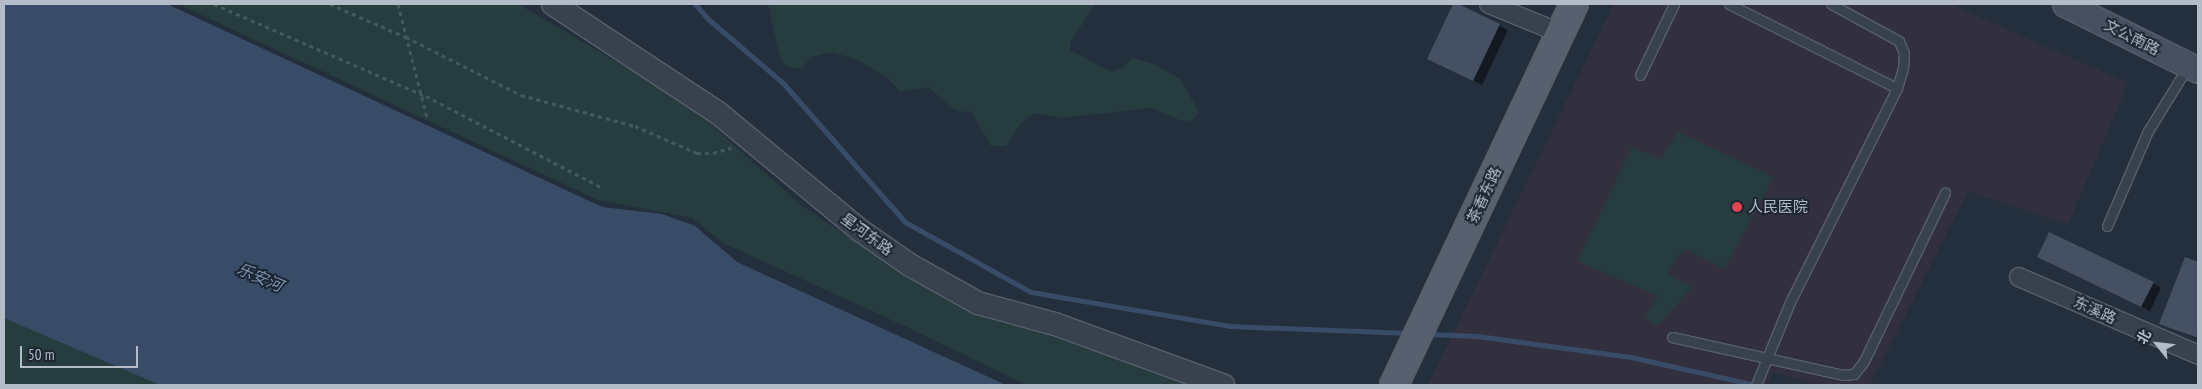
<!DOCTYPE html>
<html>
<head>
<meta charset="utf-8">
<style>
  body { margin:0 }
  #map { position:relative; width:2202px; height:389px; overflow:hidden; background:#242f3e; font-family:"PT Sans Narrow","Noto Sans SC",sans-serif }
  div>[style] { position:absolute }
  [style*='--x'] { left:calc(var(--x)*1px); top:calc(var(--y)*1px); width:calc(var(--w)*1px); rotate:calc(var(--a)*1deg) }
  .medical>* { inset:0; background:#32303f }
  .green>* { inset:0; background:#263c3f }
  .water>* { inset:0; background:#394c67 }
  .shadow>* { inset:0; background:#0007 }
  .stream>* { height:5px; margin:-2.5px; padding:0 2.5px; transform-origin:2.5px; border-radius:2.5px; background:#394c67 }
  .building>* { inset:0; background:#455162 }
  .path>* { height:3px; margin-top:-1.5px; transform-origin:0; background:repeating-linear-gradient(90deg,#44595c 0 4px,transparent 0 8px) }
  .roads { filter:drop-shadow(1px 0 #565f6c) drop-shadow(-1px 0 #565f6c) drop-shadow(0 1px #565f6c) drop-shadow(0 -1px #565f6c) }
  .service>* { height:9px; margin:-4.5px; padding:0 4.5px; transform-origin:4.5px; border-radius:4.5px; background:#38414e }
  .minor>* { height:18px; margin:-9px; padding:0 9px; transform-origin:9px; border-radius:9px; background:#38414e }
  .tertiary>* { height:22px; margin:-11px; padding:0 11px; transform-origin:11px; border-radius:11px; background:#38414e }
  .secondary>* { height:25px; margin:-12.5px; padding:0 12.5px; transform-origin:12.5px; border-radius:12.5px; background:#465061 }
  .primary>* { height:28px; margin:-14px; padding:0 14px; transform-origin:14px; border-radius:14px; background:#56606e }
  .dots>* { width:14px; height:14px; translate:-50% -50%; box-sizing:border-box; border:2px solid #1d2633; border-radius:50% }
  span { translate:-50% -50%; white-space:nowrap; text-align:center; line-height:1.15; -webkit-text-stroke:4px #1d2633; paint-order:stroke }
  .street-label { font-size:15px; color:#b4bcc9 }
  .poi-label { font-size:15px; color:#b4bcc9 }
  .left { translate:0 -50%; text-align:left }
  .water-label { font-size:16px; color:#7c92b1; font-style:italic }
  .frame { position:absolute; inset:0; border:5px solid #b4bcc9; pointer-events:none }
  .north { position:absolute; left:2132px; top:319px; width:50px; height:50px; -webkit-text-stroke:4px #1d2633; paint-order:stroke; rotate:299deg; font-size:14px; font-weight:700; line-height:20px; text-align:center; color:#b4bcc9 }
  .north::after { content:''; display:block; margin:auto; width:18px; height:22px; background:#b4bcc9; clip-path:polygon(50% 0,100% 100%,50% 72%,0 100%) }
  .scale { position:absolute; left:20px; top:346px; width:118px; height:22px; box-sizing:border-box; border:2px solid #b4bcc9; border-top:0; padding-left:6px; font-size:15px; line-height:18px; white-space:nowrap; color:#b4bcc9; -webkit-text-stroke:4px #1d2633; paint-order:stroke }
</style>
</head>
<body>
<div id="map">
  <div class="medical">
    <i style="clip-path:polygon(1614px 4px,1950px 4px,2128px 83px,2068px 224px,1968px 191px,1870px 385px,1818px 385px,1773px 372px,1767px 385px,1428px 385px)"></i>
  </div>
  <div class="green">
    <i style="clip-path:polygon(178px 4px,518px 4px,687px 103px,801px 205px,879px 258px,967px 308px,1050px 333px,1200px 385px,1026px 385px,909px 328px,723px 243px,692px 218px,598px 200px)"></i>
    <i style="clip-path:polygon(768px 4px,1095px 4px,1070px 43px,1070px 50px,1112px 72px,1122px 68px,1132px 58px,1157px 65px,1181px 80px,1199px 112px,1192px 121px,1180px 120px,1151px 108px,1060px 118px,1035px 113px,1022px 122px,1006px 146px,991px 146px,971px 112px,956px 111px,928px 87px,900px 92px,888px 78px,856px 59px,831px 52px,812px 57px,801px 69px,786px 67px,779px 54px)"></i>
    <i style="clip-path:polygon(1678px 132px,1774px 177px,1724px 269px,1688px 250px,1677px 256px,1668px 274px,1692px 287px,1658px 326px,1645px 318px,1658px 296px,1577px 261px,1632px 147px,1660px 159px)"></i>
    <i style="clip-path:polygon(4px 294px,181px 385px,4px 385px)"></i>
  </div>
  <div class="water">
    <i style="clip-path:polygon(4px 4px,167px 4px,602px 207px,662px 214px,695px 226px,737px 262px,1006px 385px,160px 385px,4px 318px)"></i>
  </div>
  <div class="shadow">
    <i style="clip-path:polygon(1455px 4px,1508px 30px,1482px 85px,1428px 59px)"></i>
    <i style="clip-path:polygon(1511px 4px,1522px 4px,1520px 8px)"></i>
    <i style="clip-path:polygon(2186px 258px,2198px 263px,2198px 339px,2161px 323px)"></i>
    <i style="clip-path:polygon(2047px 262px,2153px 283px,2161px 288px,2150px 311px)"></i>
  </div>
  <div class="stream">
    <i style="--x:695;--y:4;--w:18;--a:49"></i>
    <i style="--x:707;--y:18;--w:100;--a:40.5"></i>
    <i style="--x:783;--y:83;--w:185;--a:48.7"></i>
    <i style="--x:905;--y:222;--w:144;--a:29.1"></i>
    <i style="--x:1031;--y:292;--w:201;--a:9.7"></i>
    <i style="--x:1229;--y:326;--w:181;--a:2.2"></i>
    <i style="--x:1428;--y:334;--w:49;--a:2.3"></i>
    <i style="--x:1477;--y:336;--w:155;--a:7.8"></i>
    <i style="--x:1631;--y:357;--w:127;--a:12.7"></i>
  </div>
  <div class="building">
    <i style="clip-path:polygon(1453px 4px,1458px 4px,1500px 24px,1473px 81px,1427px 59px)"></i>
    <i style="clip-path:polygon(2049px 232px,2154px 282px,2141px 307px,2037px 257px)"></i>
    <i style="clip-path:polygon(2185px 257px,2198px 262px,2198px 338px,2159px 324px)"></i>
  </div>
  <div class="path">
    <i style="--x:214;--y:4;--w:231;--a:23.5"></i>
    <i style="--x:426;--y:96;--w:199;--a:27.5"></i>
    <i style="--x:330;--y:4;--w:83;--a:23.5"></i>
    <i style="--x:406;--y:37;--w:129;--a:26.8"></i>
    <i style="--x:521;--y:95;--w:118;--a:15.2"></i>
    <i style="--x:635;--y:126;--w:68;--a:23.5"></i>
    <i style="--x:697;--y:153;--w:16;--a:0"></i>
    <i style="--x:713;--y:153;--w:19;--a:-16"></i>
    <i style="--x:398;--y:4;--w:118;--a:75.7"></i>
  </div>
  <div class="roads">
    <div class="service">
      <i style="--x:1729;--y:4;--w:188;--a:26.6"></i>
      <i style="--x:1640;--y:75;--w:79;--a:-64.4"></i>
      <i style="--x:2107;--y:226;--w:103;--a:-66.7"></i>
      <i style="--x:2148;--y:131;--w:76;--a:-58.4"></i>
      <i style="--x:1672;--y:337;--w:175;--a:12.5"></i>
      <i style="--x:1843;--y:375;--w:11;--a:-5"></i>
      <i style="--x:1854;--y:374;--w:16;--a:-52"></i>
      <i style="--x:1864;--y:361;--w:187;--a:-64.3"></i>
      <i style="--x:1756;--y:385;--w:90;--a:-67.7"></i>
      <i style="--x:1790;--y:302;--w:239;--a:-63.4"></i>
      <i style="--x:1897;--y:88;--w:21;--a:-73"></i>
      <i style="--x:1903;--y:68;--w:15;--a:-86"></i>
      <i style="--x:1904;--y:53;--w:13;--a:-113"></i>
      <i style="--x:1899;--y:41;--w:77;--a:-151.4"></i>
    </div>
    <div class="minor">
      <i style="--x:1489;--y:4;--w:77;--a:22.2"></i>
      <i style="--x:2019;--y:277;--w:195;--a:23.5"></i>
    </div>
    <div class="tertiary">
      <i style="--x:553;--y:4;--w:196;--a:33.4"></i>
      <i style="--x:717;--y:112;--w:187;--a:39.6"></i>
      <i style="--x:861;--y:231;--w:60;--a:34.8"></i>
      <i style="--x:910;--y:265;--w:78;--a:29.2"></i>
      <i style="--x:978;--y:303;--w:80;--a:15.3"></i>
      <i style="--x:1055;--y:324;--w:179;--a:20"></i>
    </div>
    <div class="secondary">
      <i style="--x:2065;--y:4;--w:148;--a:26.4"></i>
    </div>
    <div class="primary">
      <i style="--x:1394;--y:385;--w:421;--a:-64.7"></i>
    </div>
  </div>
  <div class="dots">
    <i style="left:1737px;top:207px;background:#e0444e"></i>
  </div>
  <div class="street-label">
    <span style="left:2132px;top:37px;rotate:27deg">文公南路</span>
    <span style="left:1484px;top:195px;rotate:-65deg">茶香东路</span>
    <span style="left:867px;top:234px;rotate:36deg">星河东路</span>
    <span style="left:2095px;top:310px;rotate:24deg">东溪路</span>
  </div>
  <div class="poi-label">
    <span class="left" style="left:1748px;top:207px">人民医院</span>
  </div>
  <div class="water-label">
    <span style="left:260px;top:277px;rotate:23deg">乐安河</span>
  </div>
  <div class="frame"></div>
  <div class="north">北</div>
  <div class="scale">50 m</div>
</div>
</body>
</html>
